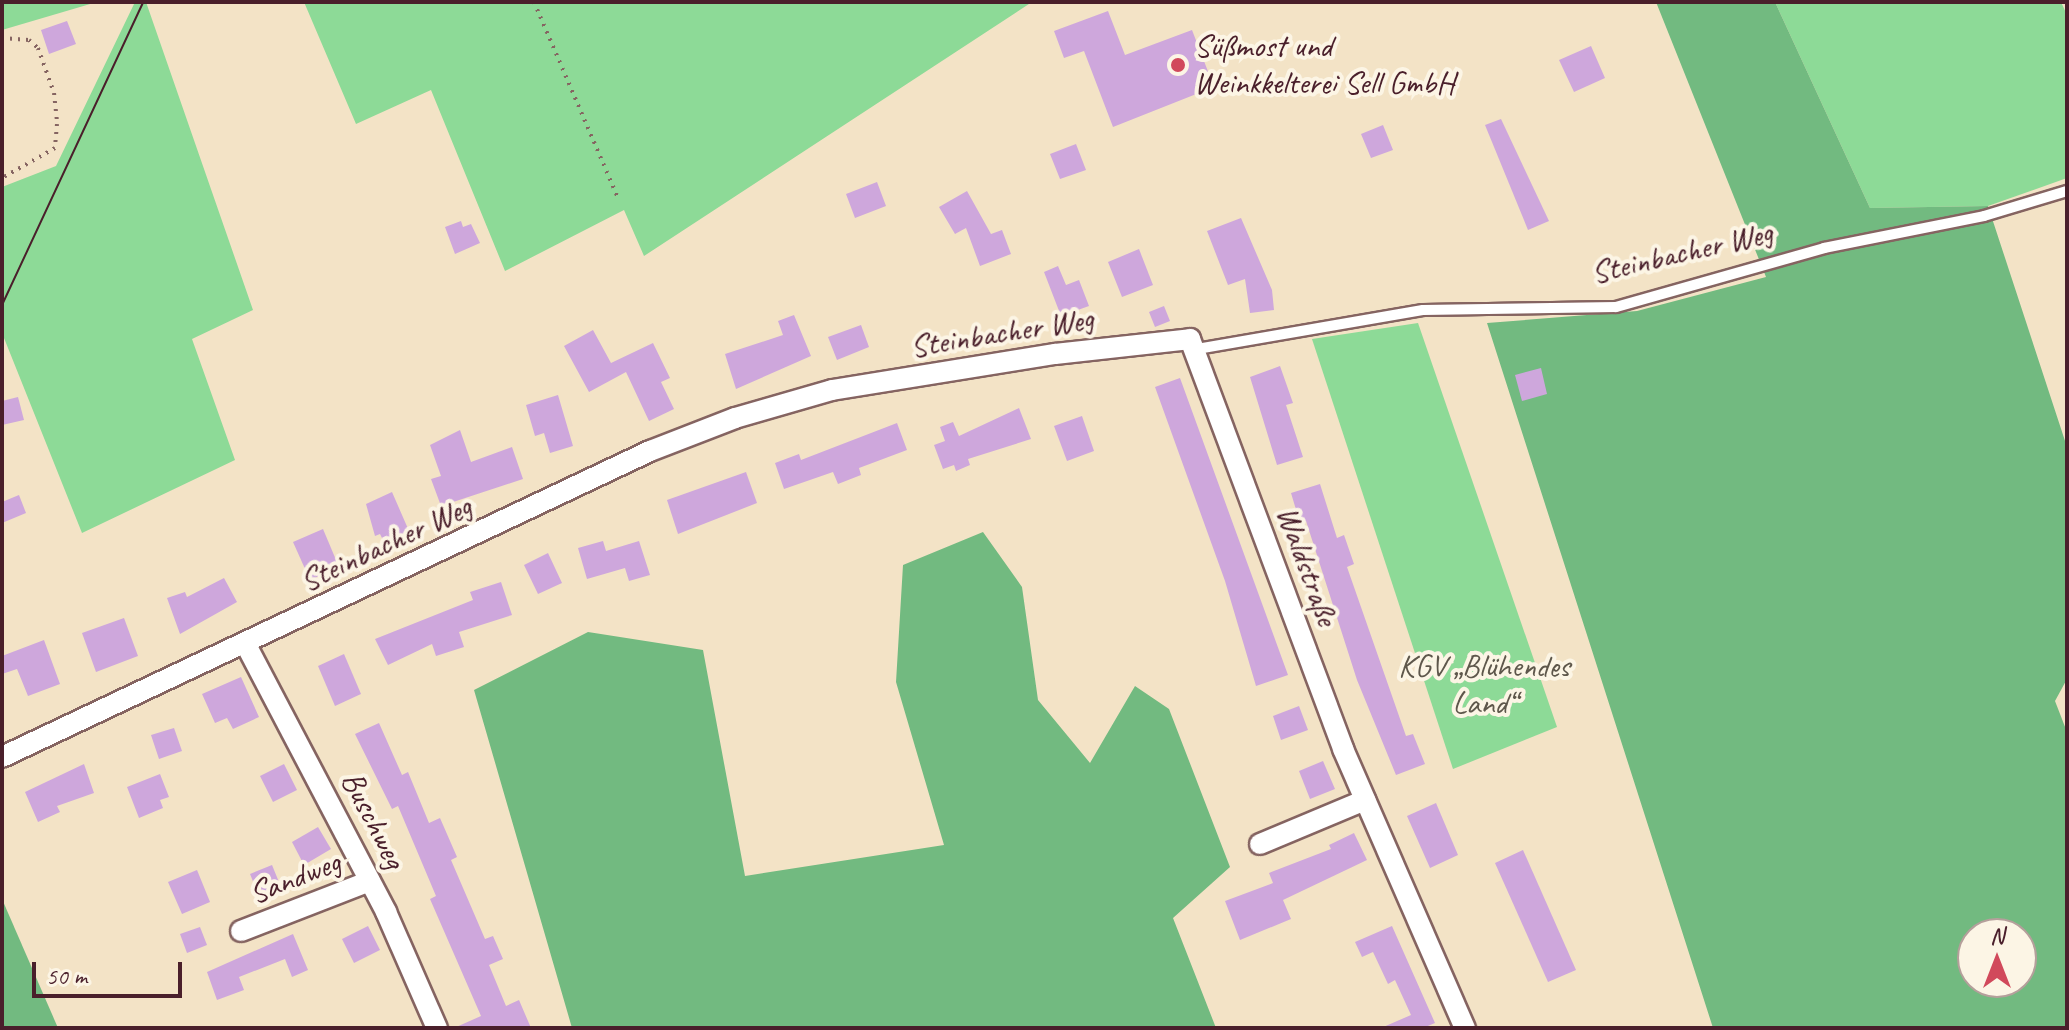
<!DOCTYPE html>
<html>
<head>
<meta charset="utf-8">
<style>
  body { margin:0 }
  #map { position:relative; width:2069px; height:1030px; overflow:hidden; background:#f3e3c6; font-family:Caveat,sans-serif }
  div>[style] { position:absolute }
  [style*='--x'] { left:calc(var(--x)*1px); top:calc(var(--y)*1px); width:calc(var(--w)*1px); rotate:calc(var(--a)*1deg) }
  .green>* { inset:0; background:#8dda97 }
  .forest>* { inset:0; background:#72ba80 }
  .building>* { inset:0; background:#cea7dc }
  .path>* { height:4px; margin-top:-2px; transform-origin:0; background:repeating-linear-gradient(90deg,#856461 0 2px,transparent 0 8px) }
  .roads { filter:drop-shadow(2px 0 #856461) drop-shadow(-2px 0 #856461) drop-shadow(0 2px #856461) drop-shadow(0 -2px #856461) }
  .service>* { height:10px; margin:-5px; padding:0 5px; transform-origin:5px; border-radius:5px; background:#fff }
  .minor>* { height:20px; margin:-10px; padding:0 10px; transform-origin:10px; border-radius:10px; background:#fff }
  .tram>* { height:2px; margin:-1px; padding:0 1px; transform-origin:1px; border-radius:1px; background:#4a1f2b }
  .dots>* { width:22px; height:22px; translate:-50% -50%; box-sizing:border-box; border:4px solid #fcf5e5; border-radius:50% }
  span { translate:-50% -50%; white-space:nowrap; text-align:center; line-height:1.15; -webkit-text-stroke:8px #fcf5e5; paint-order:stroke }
  .poi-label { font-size:32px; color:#4a1f2b }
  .left { translate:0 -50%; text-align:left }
  .street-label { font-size:32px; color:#4a1f2b }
  .park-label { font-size:32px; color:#5e574b }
  .frame { position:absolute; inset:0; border:4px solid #4a1f2b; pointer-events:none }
  .north { position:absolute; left:1957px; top:918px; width:80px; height:80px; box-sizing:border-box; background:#fcf5e5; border:2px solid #b59f9b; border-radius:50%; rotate:0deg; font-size:22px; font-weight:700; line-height:32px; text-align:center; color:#4a1f2b }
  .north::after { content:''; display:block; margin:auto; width:28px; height:36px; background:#d1495b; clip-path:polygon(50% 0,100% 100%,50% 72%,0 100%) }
  .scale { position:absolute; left:32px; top:962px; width:150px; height:36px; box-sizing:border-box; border:4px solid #4a1f2b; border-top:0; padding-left:10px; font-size:24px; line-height:28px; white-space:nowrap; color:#4a1f2b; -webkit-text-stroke:6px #fcf5e5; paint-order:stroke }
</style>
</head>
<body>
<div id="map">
  <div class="green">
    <i style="clip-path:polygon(2px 2px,97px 2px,2px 30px)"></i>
    <i style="clip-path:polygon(135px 2px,146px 2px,253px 310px,192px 339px,235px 460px,82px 533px,2px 333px,2px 187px,56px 166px)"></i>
    <i style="clip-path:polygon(304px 2px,1032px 2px,644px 256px,624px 210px,505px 271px,431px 90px,356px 124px)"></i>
    <i style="clip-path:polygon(1775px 2px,2061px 2px,2067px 15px,2067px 178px,1988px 206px,1870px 208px)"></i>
    <i style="clip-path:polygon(1418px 323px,1557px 727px,1453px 769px,1312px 339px)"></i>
  </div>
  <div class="forest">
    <i style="clip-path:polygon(evenodd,1656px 2px,1775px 2px,1870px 208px,1988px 206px,2067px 447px,2067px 679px,2055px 701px,2067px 732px,2067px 1028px,1713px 1028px,1487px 323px,1637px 311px,1766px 277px,1656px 2px,1973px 934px,2021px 934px,2021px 982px,1973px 982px,1973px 934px)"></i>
    <i style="clip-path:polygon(983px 532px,1022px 587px,1038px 700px,1090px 763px,1135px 686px,1169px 709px,1230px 867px,1173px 918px,1216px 1028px,572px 1028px,474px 690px,588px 632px,703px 650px,745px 876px,944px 845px,896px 682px,903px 565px)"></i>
    <i style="clip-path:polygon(2px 899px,58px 1028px,2px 1028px)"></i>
  </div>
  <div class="building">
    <i style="clip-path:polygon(1108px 11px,1125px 55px,1192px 30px,1214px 87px,1113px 127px,1084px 51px,1064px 58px,1054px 31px)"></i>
    <i style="clip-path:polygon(67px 21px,76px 44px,49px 54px,41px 30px)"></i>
    <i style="clip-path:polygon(1591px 46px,1605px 78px,1574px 92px,1559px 60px)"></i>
    <i style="clip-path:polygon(1501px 119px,1549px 221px,1528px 230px,1485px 125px)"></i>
    <i style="clip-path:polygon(1383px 125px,1393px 150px,1371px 158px,1361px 134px)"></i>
    <i style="clip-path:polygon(1076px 144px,1086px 170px,1060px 179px,1050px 154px)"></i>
    <i style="clip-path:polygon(877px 182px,886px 206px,855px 218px,846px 194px)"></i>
    <i style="clip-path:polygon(967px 191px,991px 234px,1002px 230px,1011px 254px,980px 266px,966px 228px,955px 234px,939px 207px)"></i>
    <i style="clip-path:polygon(1241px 218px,1272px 290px,1274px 310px,1250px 313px,1245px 279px,1228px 285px,1207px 231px)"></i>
    <i style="clip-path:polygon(461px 221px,463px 227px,471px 224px,480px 243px,455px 254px,445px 227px)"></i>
    <i style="clip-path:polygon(1139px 249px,1153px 285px,1122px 297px,1108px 262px)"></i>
    <i style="clip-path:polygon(1058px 266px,1066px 285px,1079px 280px,1089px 306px,1061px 316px,1044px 272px)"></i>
    <i style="clip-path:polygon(1164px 306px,1170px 321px,1155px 327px,1149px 312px)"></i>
    <i style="clip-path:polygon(794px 315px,811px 356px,736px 389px,725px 354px,783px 335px,778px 321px)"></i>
    <i style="clip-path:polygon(861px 325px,869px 347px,837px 360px,828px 337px)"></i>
    <i style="clip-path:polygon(593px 330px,611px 363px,653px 343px,670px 378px,661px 382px,674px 409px,649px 421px,626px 372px,589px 392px,564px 346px)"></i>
    <i style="clip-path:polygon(1280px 366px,1293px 403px,1286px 405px,1303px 457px,1277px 465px,1250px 377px)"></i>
    <i style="clip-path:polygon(1541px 368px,1547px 394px,1522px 401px,1515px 375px)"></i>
    <i style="clip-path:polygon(1180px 378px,1288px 675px,1256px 686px,1225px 581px,1155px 387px)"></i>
    <i style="clip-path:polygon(558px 395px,573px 446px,550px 453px,544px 433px,535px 436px,526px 405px)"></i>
    <i style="clip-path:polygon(18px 397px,24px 420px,2px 425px,2px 401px)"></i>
    <i style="clip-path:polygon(1019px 408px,1031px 439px,968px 459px,970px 465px,956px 471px,954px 465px,943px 469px,934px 445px,945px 441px,940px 427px,953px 422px,959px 436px)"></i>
    <i style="clip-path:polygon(1082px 416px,1094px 451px,1067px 461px,1054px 426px)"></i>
    <i style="clip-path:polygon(897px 423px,907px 450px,859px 468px,861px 475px,838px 484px,833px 472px,784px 489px,775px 463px,799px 454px,801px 460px)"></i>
    <i style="clip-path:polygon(460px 430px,471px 462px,512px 447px,523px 479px,441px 506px,431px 479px,441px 476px,430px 445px)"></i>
    <i style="clip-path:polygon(746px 472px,757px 503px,678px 534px,667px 500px)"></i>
    <i style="clip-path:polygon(1320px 484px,1337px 538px,1344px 535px,1354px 564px,1347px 567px,1406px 736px,1413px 734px,1425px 764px,1396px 775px,1357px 680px,1306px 521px,1300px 523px,1291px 493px)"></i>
    <i style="clip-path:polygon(392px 492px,409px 531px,384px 542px,380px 534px,375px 536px,366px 504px)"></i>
    <i style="clip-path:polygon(19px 495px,26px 513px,2px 523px,2px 502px)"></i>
    <i style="clip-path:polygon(323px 529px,339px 567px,310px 580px,293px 542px)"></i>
    <i style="clip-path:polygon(603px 541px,606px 551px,639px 541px,650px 575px,629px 581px,625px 568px,587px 579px,578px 548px)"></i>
    <i style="clip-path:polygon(548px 553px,562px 583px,538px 594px,524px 565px)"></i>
    <i style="clip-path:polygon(224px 578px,237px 602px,180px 634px,167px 598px,185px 592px,187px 597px)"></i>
    <i style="clip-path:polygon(501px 582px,512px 615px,459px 632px,464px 647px,436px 656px,432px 644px,388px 665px,375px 639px,473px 600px,470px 592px)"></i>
    <i style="clip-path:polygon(124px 618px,138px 656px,96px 672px,82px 633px)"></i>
    <i style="clip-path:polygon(44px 640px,60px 684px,28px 696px,17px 669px,2px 674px,2px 656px)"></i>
    <i style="clip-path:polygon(344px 654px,361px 694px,335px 706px,318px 666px)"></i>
    <i style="clip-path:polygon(241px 677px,259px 717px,233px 729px,227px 718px,215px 723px,202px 694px)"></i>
    <i style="clip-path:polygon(1299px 706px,1308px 730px,1281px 740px,1273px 716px)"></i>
    <i style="clip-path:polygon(379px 723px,402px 775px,408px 772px,429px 823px,440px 818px,457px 857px,451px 860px,485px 939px,493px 936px,503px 959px,489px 965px,506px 1006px,519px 1000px,531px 1028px,454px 1028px,481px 1016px,430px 899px,436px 896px,398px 806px,392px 809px,355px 734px)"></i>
    <i style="clip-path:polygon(174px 728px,182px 751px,159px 759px,151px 735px)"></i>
    <i style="clip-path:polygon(1323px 761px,1335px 789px,1310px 799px,1299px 771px)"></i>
    <i style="clip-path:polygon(84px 764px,94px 793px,57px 806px,60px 812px,38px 822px,25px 792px)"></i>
    <i style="clip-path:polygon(284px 764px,297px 790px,273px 802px,260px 776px)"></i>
    <i style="clip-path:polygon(160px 774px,169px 797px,160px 800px,163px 808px,139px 818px,127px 787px)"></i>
    <i style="clip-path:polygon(1436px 803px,1458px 855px,1430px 868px,1407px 816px)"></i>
    <i style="clip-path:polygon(318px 827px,331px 849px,304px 865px,292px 842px)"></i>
    <i style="clip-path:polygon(1354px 833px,1367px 860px,1283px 900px,1291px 919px,1240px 940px,1225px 901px,1273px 883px,1269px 873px,1331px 849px,1329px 845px)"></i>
    <i style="clip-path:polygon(1523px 850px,1576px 970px,1548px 982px,1495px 863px)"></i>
    <i style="clip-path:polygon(272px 865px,283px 892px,261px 901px,250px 874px)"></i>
    <i style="clip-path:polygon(197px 870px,210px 902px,182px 914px,168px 882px)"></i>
    <i style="clip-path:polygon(368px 926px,380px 950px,354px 963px,342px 939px)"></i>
    <i style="clip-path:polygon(1392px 926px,1435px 1023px,1423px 1028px,1381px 1028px,1411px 1015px,1395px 980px,1388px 984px,1373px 952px,1362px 957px,1355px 942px)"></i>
    <i style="clip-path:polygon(200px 927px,207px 945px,187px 953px,180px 934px)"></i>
    <i style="clip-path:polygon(293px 934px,308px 970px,292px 977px,285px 959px,239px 977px,244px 990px,217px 1000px,207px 972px)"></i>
  </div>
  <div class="path">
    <i style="--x:534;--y:2;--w:211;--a:66.8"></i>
    <i style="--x:2;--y:38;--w:27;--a:4"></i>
    <i style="--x:29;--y:40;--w:12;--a:42"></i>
    <i style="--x:38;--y:48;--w:48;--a:70.4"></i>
    <i style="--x:54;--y:93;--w:31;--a:84"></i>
    <i style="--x:57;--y:124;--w:24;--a:95"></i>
    <i style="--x:55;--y:148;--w:61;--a:150.5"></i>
  </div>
  <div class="roads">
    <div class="service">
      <i style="--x:1197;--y:349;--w:229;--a:-9.8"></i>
      <i style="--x:1423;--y:310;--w:193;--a:-0.9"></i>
      <i style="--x:1616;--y:307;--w:216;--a:-15.8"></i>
      <i style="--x:1824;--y:248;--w:163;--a:-11.3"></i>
      <i style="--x:1984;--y:216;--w:87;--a:-16.8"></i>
    </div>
    <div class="minor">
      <i style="--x:245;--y:643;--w:304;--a:62.3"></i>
      <i style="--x:386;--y:912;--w:127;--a:66.3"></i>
      <i style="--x:2;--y:757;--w:717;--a:-25.28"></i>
      <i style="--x:650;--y:451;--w:91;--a:-21.2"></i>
      <i style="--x:735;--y:418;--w:101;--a:-16.1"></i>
      <i style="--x:832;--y:390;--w:226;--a:-9.2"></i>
      <i style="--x:1055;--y:354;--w:136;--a:-6.3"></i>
      <i style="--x:1190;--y:339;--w:438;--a:69.5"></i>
      <i style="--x:1343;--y:749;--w:305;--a:66.4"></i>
      <i style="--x:1260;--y:844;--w:114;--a:-22.7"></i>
      <i style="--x:241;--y:931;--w:138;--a:-21.2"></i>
    </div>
  </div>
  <div class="tram">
    <i style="--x:2;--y:305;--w:334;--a:-65"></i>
  </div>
  <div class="dots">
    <i style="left:1178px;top:65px;background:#d1495b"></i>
  </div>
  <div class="poi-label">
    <span class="left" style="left:1194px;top:65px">Süßmost und<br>Weinkkelterei Sell GmbH</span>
  </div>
  <div class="street-label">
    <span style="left:1682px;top:253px;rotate:-13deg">Steinbacher Weg</span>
    <span style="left:1002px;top:333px;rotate:-9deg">Steinbacher Weg</span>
    <span style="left:386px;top:544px;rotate:-25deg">Steinbacher Weg</span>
    <span style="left:1307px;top:566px;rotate:70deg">Waldstraße</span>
    <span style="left:373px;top:820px;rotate:63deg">Buschweg</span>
    <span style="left:295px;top:878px;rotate:-21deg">Sandweg</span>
  </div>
  <div class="park-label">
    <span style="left:1484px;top:685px">KGV „Blühendes<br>Land“</span>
  </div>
  <div class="frame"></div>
  <div class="north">N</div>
  <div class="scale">50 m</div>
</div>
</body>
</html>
